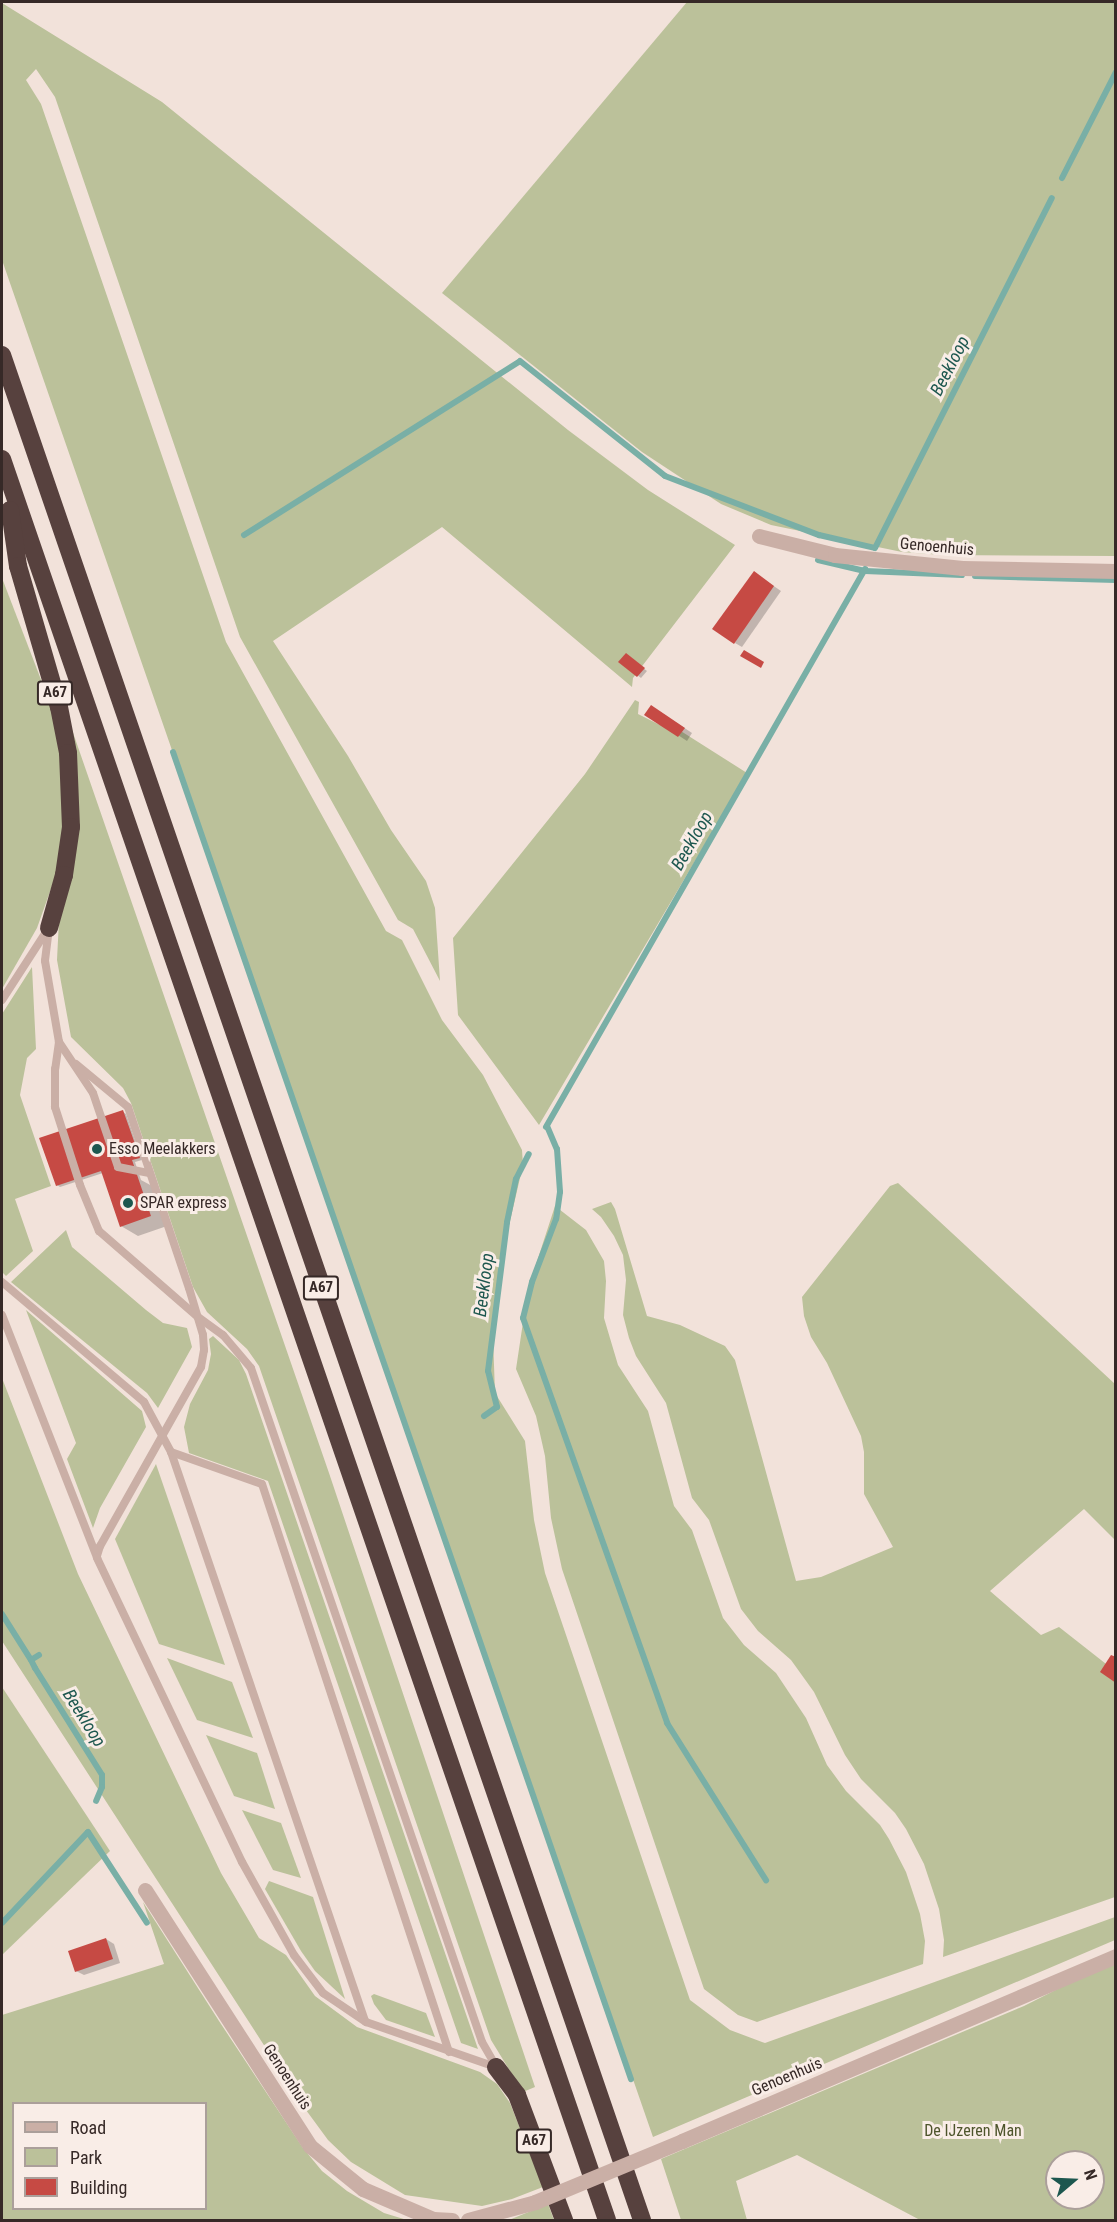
<!DOCTYPE html>
<html>
<head>
<meta charset="utf-8">
<style>
  body { margin:0 }
  #map { position:relative; width:1117px; height:2222px; overflow:hidden; background:#f2e2da; font-family:"Roboto Condensed",sans-serif }
  div>[style] { position:absolute }
  [style*='--x'] { left:calc(var(--x)*1px); top:calc(var(--y)*1px); width:calc(var(--w)*1px); rotate:calc(var(--a)*1deg) }
  .green>* { inset:0; background:#bbc19a }
  .shadow>* { inset:0; background:#0003 }
  .stream>* { height:6px; margin:-3px; padding:0 3px; transform-origin:3px; border-radius:3px; background:#79afa6 }
  .building>* { inset:0; background:#c64a44 }
  .service>* { height:8px; margin:-4px; padding:0 4px; transform-origin:4px; border-radius:4px; background:#caafa6 }
  .minor>* { height:15px; margin:-7.5px; padding:0 7.5px; transform-origin:7.5px; border-radius:7.5px; background:#caafa6 }
  .motorway>* { height:18px; margin:-9px; padding:0 9px; transform-origin:9px; border-radius:9px; background:#57413e }
  .minor-bridge>* { height:15px; margin:-7.5px; padding:0 7.5px; transform-origin:7.5px; border-radius:7.5px; background:#caafa6 }
  .dots>* { width:16px; height:16px; translate:-50% -50%; box-sizing:border-box; border:3px solid #f9ede7; border-radius:50% }
  span { translate:-50% -50%; white-space:nowrap; text-align:center; line-height:1.15; -webkit-text-stroke:6px #f9ede7; paint-order:stroke }
  .shield-label span { padding:2px 4px; background:#f9ede7; border:2px solid; border-radius:4px; -webkit-text-stroke-width:0 }
  .shield-label { font-size:15px; color:#362927; font-weight:700 }
  .street-label { font-size:16px; color:#362927 }
  .poi-label { font-size:16px; color:#362927 }
  .left { translate:0 -50%; text-align:left }
  .park-label { font-size:16px; color:#4d542b }
  .water-label { font-size:18px; color:#1d574f; font-style:italic }
  .frame { position:absolute; inset:0; border:3px solid #362927; pointer-events:none }
  .legend { position:absolute; left:12px; top:2102px; width:195px; height:108px; box-sizing:border-box; background:#f9ede7; border:2px solid #ab9f9a; margin:0; padding:8px 10px; list-style:none; font-size:18px; color:#362927 }
  .legend li { display:flex; align-items:center; gap:12px; height:30px }
  .legend b { width:30px; border:2px solid #ab9f9a }
  .north { position:absolute; left:1045px; top:2150px; width:60px; height:60px; box-sizing:border-box; background:#f9ede7; border:2px solid #ab9f9a; border-radius:50%; rotate:71deg; font-size:16px; font-weight:700; line-height:24px; text-align:center; color:#362927 }
  .north::after { content:''; display:block; margin:auto; width:21px; height:27px; background:#1d574f; clip-path:polygon(50% 0,100% 100%,50% 72%,0 100%) }
</style>
</head>
<body>
<div id="map">
  <div class="green">
    <i style="clip-path:polygon(687px 2px,1115px 2px,1115px 556px,943px 555px,902px 552px,771px 525px,721px 504px,642px 452px,442px 293px)"></i>
    <i style="clip-path:polygon(2px 3px,162px 102px,568px 430px,648px 490px,735px 545px,633px 678px,632px 687px,442px 527px,273px 641px,348px 756px,391px 830px,426px 881px,435px 908px,440px 981px,413px 929px,398px 920px,240px 637px,55px 97px,36px 69px,26px 80px,41px 104px,226px 642px,386px 931px,402px 940px,442px 1020px,483px 1075px,522px 1150px,523px 1165px,501px 1260px,493px 1337px,495px 1393px,525px 1441px,534px 1520px,545px 1573px,690px 2000px,730px 2030px,765px 2043px,1115px 1917px,1115px 1940px,653px 2137px,2px 260px)"></i>
    <i style="clip-path:polygon(2px 578px,53px 711px,60px 751px,64px 827px,57px 872px,37px 928px,2px 989px)"></i>
    <i style="clip-path:polygon(635px 700px,639px 702px,638px 714px,660px 725px,665px 721px,747px 773px,539px 1125px,458px 1015px,453px 938px,585px 774px)"></i>
    <i style="clip-path:polygon(69px 721px,329px 1473px,535px 2087px,523px 2092px,491px 2040px,259px 1366px,247px 1349px,207px 1312px,193px 1287px,131px 1103px,123px 1088px,71px 1037px,57px 960px)"></i>
    <i style="clip-path:polygon(32px 967px,36px 1049px,27px 1058px,20px 1095px,51px 1186px,15px 1199px,33px 1251px,6px 1276px,2px 1272px,2px 1014px)"></i>
    <i style="clip-path:polygon(898px 1183px,1115px 1384px,1115px 1540px,1084px 1509px,990px 1591px,1041px 1635px,1059px 1627px,1115px 1671px,1115px 1897px,943px 1957px,944px 1940px,939px 1909px,924px 1864px,906px 1829px,895px 1813px,861px 1779px,845px 1755px,814px 1692px,791px 1660px,758px 1631px,741px 1609px,709px 1520px,692px 1498px,666px 1403px,636px 1356px,629px 1338px,623px 1315px,626px 1280px,623px 1255px,614px 1236px,601px 1217px,592px 1209px,611px 1202px,615px 1209px,647px 1316px,680px 1325px,725px 1346px,735px 1360px,796px 1581px,821px 1577px,893px 1547px,864px 1494px,864px 1452px,861px 1436px,827px 1363px,811px 1337px,804px 1316px,802px 1297px,890px 1186px)"></i>
    <i style="clip-path:polygon(555px 1206px,586px 1230px,604px 1261px,606px 1281px,604px 1318px,618px 1365px,648px 1411px,674px 1506px,692px 1530px,723px 1618px,744px 1645px,776px 1673px,806px 1718px,827px 1765px,846px 1791px,880px 1825px,889px 1839px,906px 1872px,920px 1914px,925px 1941px,923px 1964px,757px 2022px,738px 2015px,704px 1989px,562px 1569px,551px 1518px,545px 1456px,536px 1416px,516px 1369px,528px 1289px)"></i>
    <i style="clip-path:polygon(66px 1230px,72px 1247px,146px 1310px,163px 1323px,187px 1328px,192px 1347px,158px 1408px,147px 1393px,11px 1282px)"></i>
    <i style="clip-path:polygon(26px 1310px,142px 1411px,146px 1427px,100px 1508px,93px 1528px,67px 1459px,76px 1443px)"></i>
    <i style="clip-path:polygon(213px 1336px,239px 1360px,246px 1374px,478px 2049px,461px 2043px,268px 1481px,189px 1453px,184px 1427px,190px 1404px,208px 1370px,211px 1354px,209px 1339px)"></i>
    <i style="clip-path:polygon(2px 1378px,78px 1574px,221px 1873px,259px 1938px,286px 1955px,315px 1996px,357px 2027px,480px 2072px,497px 2084px,510px 2103px,543px 2187px,512px 2199px,482px 2206px,405px 2195px,351px 2162px,328px 2140px,306px 2110px,2px 1641px)"></i>
    <i style="clip-path:polygon(156px 1464px,225px 1665px,159px 1644px,115px 1539px)"></i>
    <i style="clip-path:polygon(167px 1658px,232px 1682px,253px 1738px,197px 1720px)"></i>
    <i style="clip-path:polygon(2px 1687px,110px 1851px,2px 1955px)"></i>
    <i style="clip-path:polygon(206px 1735px,257px 1753px,275px 1809px,234px 1796px)"></i>
    <i style="clip-path:polygon(242px 1810px,281px 1823px,301px 1878px,273px 1870px)"></i>
    <i style="clip-path:polygon(269px 1881px,313px 1897px,345px 1999px,315px 1971px,301px 1951px,265px 1889px)"></i>
    <i style="clip-path:polygon(evenodd,143px 1902px,219px 2021px,303px 2148px,322px 2171px,347px 2191px,384px 2213px,407px 2220px,2px 2220px,2px 2015px,164px 1964px,143px 1902px,14px 2104px,206px 2104px,206px 2208px,14px 2208px,14px 2104px)"></i>
    <i style="clip-path:polygon(evenodd,1115px 1960px,1115px 2220px,920px 2220px,797px 2155px,736px 2181px,747px 2220px,681px 2220px,661px 2159px,1024px 2006px,1115px 1960px,1057px 2162px,1093px 2162px,1093px 2198px,1057px 2198px,1057px 2162px)"></i>
    <i style="clip-path:polygon(374px 1994px,426px 2013px,435px 2037px,386px 2020px,374px 2004px,371px 1996px)"></i>
    <i style="clip-path:polygon(548px 2204px,554px 2220px,509px 2220px)"></i>
  </div>
  <div class="shadow">
    <i style="clip-path:polygon(762px 578px,781px 591px,742px 647px,735px 643px)"></i>
    <i style="clip-path:polygon(629px 657px,647px 671px,641px 678px,620px 662px)"></i>
    <i style="clip-path:polygon(659px 711px,692px 733px,687px 741px,646px 714px)"></i>
    <i style="clip-path:polygon(123px 1112px,126px 1114px,142px 1160px,135px 1162px,141px 1180px,154px 1187px,167px 1226px,138px 1236px,121px 1226px,103px 1173px,60px 1187px,57px 1185px)"></i>
    <i style="clip-path:polygon(106px 1939px,114px 1944px,120px 1963px,84px 1975px,76px 1971px)"></i>
  </div>
  <div class="stream">
    <i style="--x:1062;--y:178;--w:119;--a:-63"></i>
    <i style="--x:244;--y:535;--w:326;--a:-32.2"></i>
    <i style="--x:520;--y:361;--w:185;--a:38.4"></i>
    <i style="--x:665;--y:476;--w:165;--a:21"></i>
    <i style="--x:819;--y:535;--w:57;--a:13.1"></i>
    <i style="--x:875;--y:548;--w:392;--a:-63.2"></i>
    <i style="--x:818;--y:560;--w:48;--a:13.2"></i>
    <i style="--x:865;--y:571;--w:97;--a:2.4"></i>
    <i style="--x:975;--y:576;--w:141;--a:1.6"></i>
    <i style="--x:173;--y:752;--w:1404;--a:70.96"></i>
    <i style="--x:547;--y:1126;--w:25;--a:67"></i>
    <i style="--x:557;--y:1149;--w:43;--a:86"></i>
    <i style="--x:560;--y:1192;--w:27;--a:98"></i>
    <i style="--x:556;--y:1219;--w:67;--a:110.9"></i>
    <i style="--x:532;--y:1282;--w:37;--a:104"></i>
    <i style="--x:523;--y:1318;--w:430;--a:70.4"></i>
    <i style="--x:667;--y:1723;--w:186;--a:57.8"></i>
    <i style="--x:546;--y:1127;--w:643;--a:-60.24"></i>
    <i style="--x:484;--y:1416;--w:16;--a:-35"></i>
    <i style="--x:497;--y:1407;--w:37;--a:-104"></i>
    <i style="--x:488;--y:1371;--w:150;--a:-82.7"></i>
    <i style="--x:507;--y:1222;--w:44;--a:-78.2"></i>
    <i style="--x:516;--y:1179;--w:28;--a:-63"></i>
    <i style="--x:2;--y:1614;--w:54;--a:57.8"></i>
    <i style="--x:39;--y:1655;--w:9;--a:148"></i>
    <i style="--x:31;--y:1660;--w:9;--a:63"></i>
    <i style="--x:35;--y:1668;--w:126;--a:57.9"></i>
    <i style="--x:102;--y:1775;--w:12;--a:90"></i>
    <i style="--x:102;--y:1787;--w:15;--a:113"></i>
    <i style="--x:2;--y:1923;--w:125;--a:-46.6"></i>
    <i style="--x:88;--y:1832;--w:108;--a:57"></i>
  </div>
  <div class="building">
    <i style="clip-path:polygon(754px 571px,774px 586px,734px 644px,712px 629px)"></i>
    <i style="clip-path:polygon(744px 650px,764px 662px,761px 668px,740px 656px)"></i>
    <i style="clip-path:polygon(626px 653px,645px 668px,637px 677px,618px 662px)"></i>
    <i style="clip-path:polygon(651px 705px,685px 728px,678px 737px,644px 715px)"></i>
    <i style="clip-path:polygon(123px 1110px,140px 1158px,132px 1160px,151px 1216px,120px 1227px,101px 1171px,56px 1186px,39px 1138px)"></i>
    <i style="clip-path:polygon(1111px 1655px,1116px 1657px,1116px 1683px,1100px 1672px)"></i>
    <i style="clip-path:polygon(106px 1938px,113px 1959px,75px 1972px,68px 1951px)"></i>
  </div>
  <div class="service">
    <i style="--x:49;--y:928;--w:33;--a:97"></i>
    <i style="--x:45;--y:961;--w:82;--a:80.2"></i>
    <i style="--x:59;--y:1042;--w:27;--a:98"></i>
    <i style="--x:55;--y:1069;--w:38;--a:90"></i>
    <i style="--x:55;--y:1107;--w:82;--a:72.2"></i>
    <i style="--x:80;--y:1185;--w:50;--a:67.6"></i>
    <i style="--x:99;--y:1231;--w:131;--a:41"></i>
    <i style="--x:198;--y:1317;--w:31;--a:36"></i>
    <i style="--x:223;--y:1335;--w:43;--a:49.7"></i>
    <i style="--x:251;--y:1368;--w:712;--a:71.08"></i>
    <i style="--x:482;--y:2042;--w:28;--a:60"></i>
    <i style="--x:2;--y:1000;--w:85;--a:-57.1"></i>
    <i style="--x:59;--y:1042;--w:61;--a:56.3"></i>
    <i style="--x:93;--y:1093;--w:78;--a:71.3"></i>
    <i style="--x:118;--y:1167;--w:32;--a:11"></i>
    <i style="--x:76;--y:1064;--w:67;--a:39.6"></i>
    <i style="--x:128;--y:1107;--w:191;--a:71.4"></i>
    <i style="--x:189;--y:1288;--w:49;--a:73.4"></i>
    <i style="--x:203;--y:1335;--w:15;--a:86"></i>
    <i style="--x:204;--y:1350;--w:17;--a:100"></i>
    <i style="--x:201;--y:1367;--w:206;--a:119.4"></i>
    <i style="--x:100;--y:1546;--w:10;--a:107"></i>
    <i style="--x:2;--y:1282;--w:186;--a:40.2"></i>
    <i style="--x:144;--y:1402;--w:57;--a:61.6"></i>
    <i style="--x:171;--y:1452;--w:601;--a:71.17"></i>
    <i style="--x:2;--y:1315;--w:261;--a:68.6"></i>
    <i style="--x:97;--y:1558;--w:337;--a:64.5"></i>
    <i style="--x:242;--y:1862;--w:107;--a:60.8"></i>
    <i style="--x:294;--y:1955;--w:48;--a:52.7"></i>
    <i style="--x:323;--y:1993;--w:52;--a:34"></i>
    <i style="--x:366;--y:2022;--w:138;--a:19.1"></i>
    <i style="--x:171;--y:1452;--w:96;--a:19.4"></i>
    <i style="--x:262;--y:1484;--w:598;--a:71.78"></i>
  </div>
  <div class="minor">
    <i style="--x:759;--y:536;--w:78;--a:14"></i>
    <i style="--x:835;--y:555;--w:128;--a:5.8"></i>
    <i style="--x:962;--y:568;--w:154;--a:1.1"></i>
    <i style="--x:145;--y:1890;--w:305;--a:57.2"></i>
    <i style="--x:310;--y:2146;--w:68;--a:39.1"></i>
    <i style="--x:363;--y:2189;--w:76;--a:23.2"></i>
    <i style="--x:433;--y:2219;--w:19;--a:3"></i>
    <i style="--x:682;--y:2141;--w:472;--a:-23.1"></i>
    <i style="--x:468;--y:2220;--w:69;--a:-15"></i>
  </div>
  <div class="motorway">
    <i style="--x:2;--y:355;--w:1972;--a:71.06"></i>
    <i style="--x:2;--y:459;--w:1862;--a:71.04"></i>
    <i style="--x:10;--y:510;--w:57;--a:81.9"></i>
    <i style="--x:18;--y:566;--w:147;--a:73.8"></i>
    <i style="--x:59;--y:707;--w:47;--a:78.9"></i>
    <i style="--x:68;--y:753;--w:74;--a:87.7"></i>
    <i style="--x:71;--y:827;--w:49;--a:98.3"></i>
    <i style="--x:64;--y:875;--w:55;--a:105.8"></i>
    <i style="--x:496;--y:2067;--w:35;--a:53"></i>
    <i style="--x:517;--y:2095;--w:134;--a:69.4"></i>
  </div>
  <div class="minor-bridge">
    <i style="--x:535;--y:2202;--w:159;--a:-22.5"></i>
  </div>
  <div class="dots">
    <i style="left:97px;top:1149px;background:#1d574f"></i>
    <i style="left:128px;top:1203px;background:#1d574f"></i>
  </div>
  <div class="shield-label">
    <span style="left:55px;top:693px">A67</span>
    <span style="left:321px;top:1288px">A67</span>
    <span style="left:534px;top:2141px">A67</span>
  </div>
  <div class="street-label">
    <span style="left:937px;top:547px;rotate:5deg">Genoenhuis</span>
    <span style="left:287px;top:2077px;rotate:57deg">Genoenhuis</span>
    <span style="left:787px;top:2077px;rotate:-23deg">Genoenhuis</span>
  </div>
  <div class="poi-label">
    <span class="left" style="left:109px;top:1149px">Esso Meelakkers</span>
    <span class="left" style="left:140px;top:1203px">SPAR express</span>
  </div>
  <div class="park-label">
    <span style="left:973px;top:2131px">De IJzeren Man</span>
  </div>
  <div class="water-label">
    <span style="left:950px;top:366px;rotate:-63deg">Beekloop</span>
    <span style="left:692px;top:841px;rotate:-60deg">Beekloop</span>
    <span style="left:484px;top:1285px;rotate:-83deg">Beekloop</span>
    <span style="left:84px;top:1718px;rotate:58deg">Beekloop</span>
  </div>
  <div class="frame"></div>
  <ul class="legend">
  <li><b style="height:8px;background:#caafa6"></b>Road</li>
  <li><b style="height:16px;background:#bbc19a"></b>Park</li>
  <li><b style="height:16px;background:#c64a44"></b>Building</li>
  </ul>
  <div class="north">N</div>
</div>
</body>
</html>
